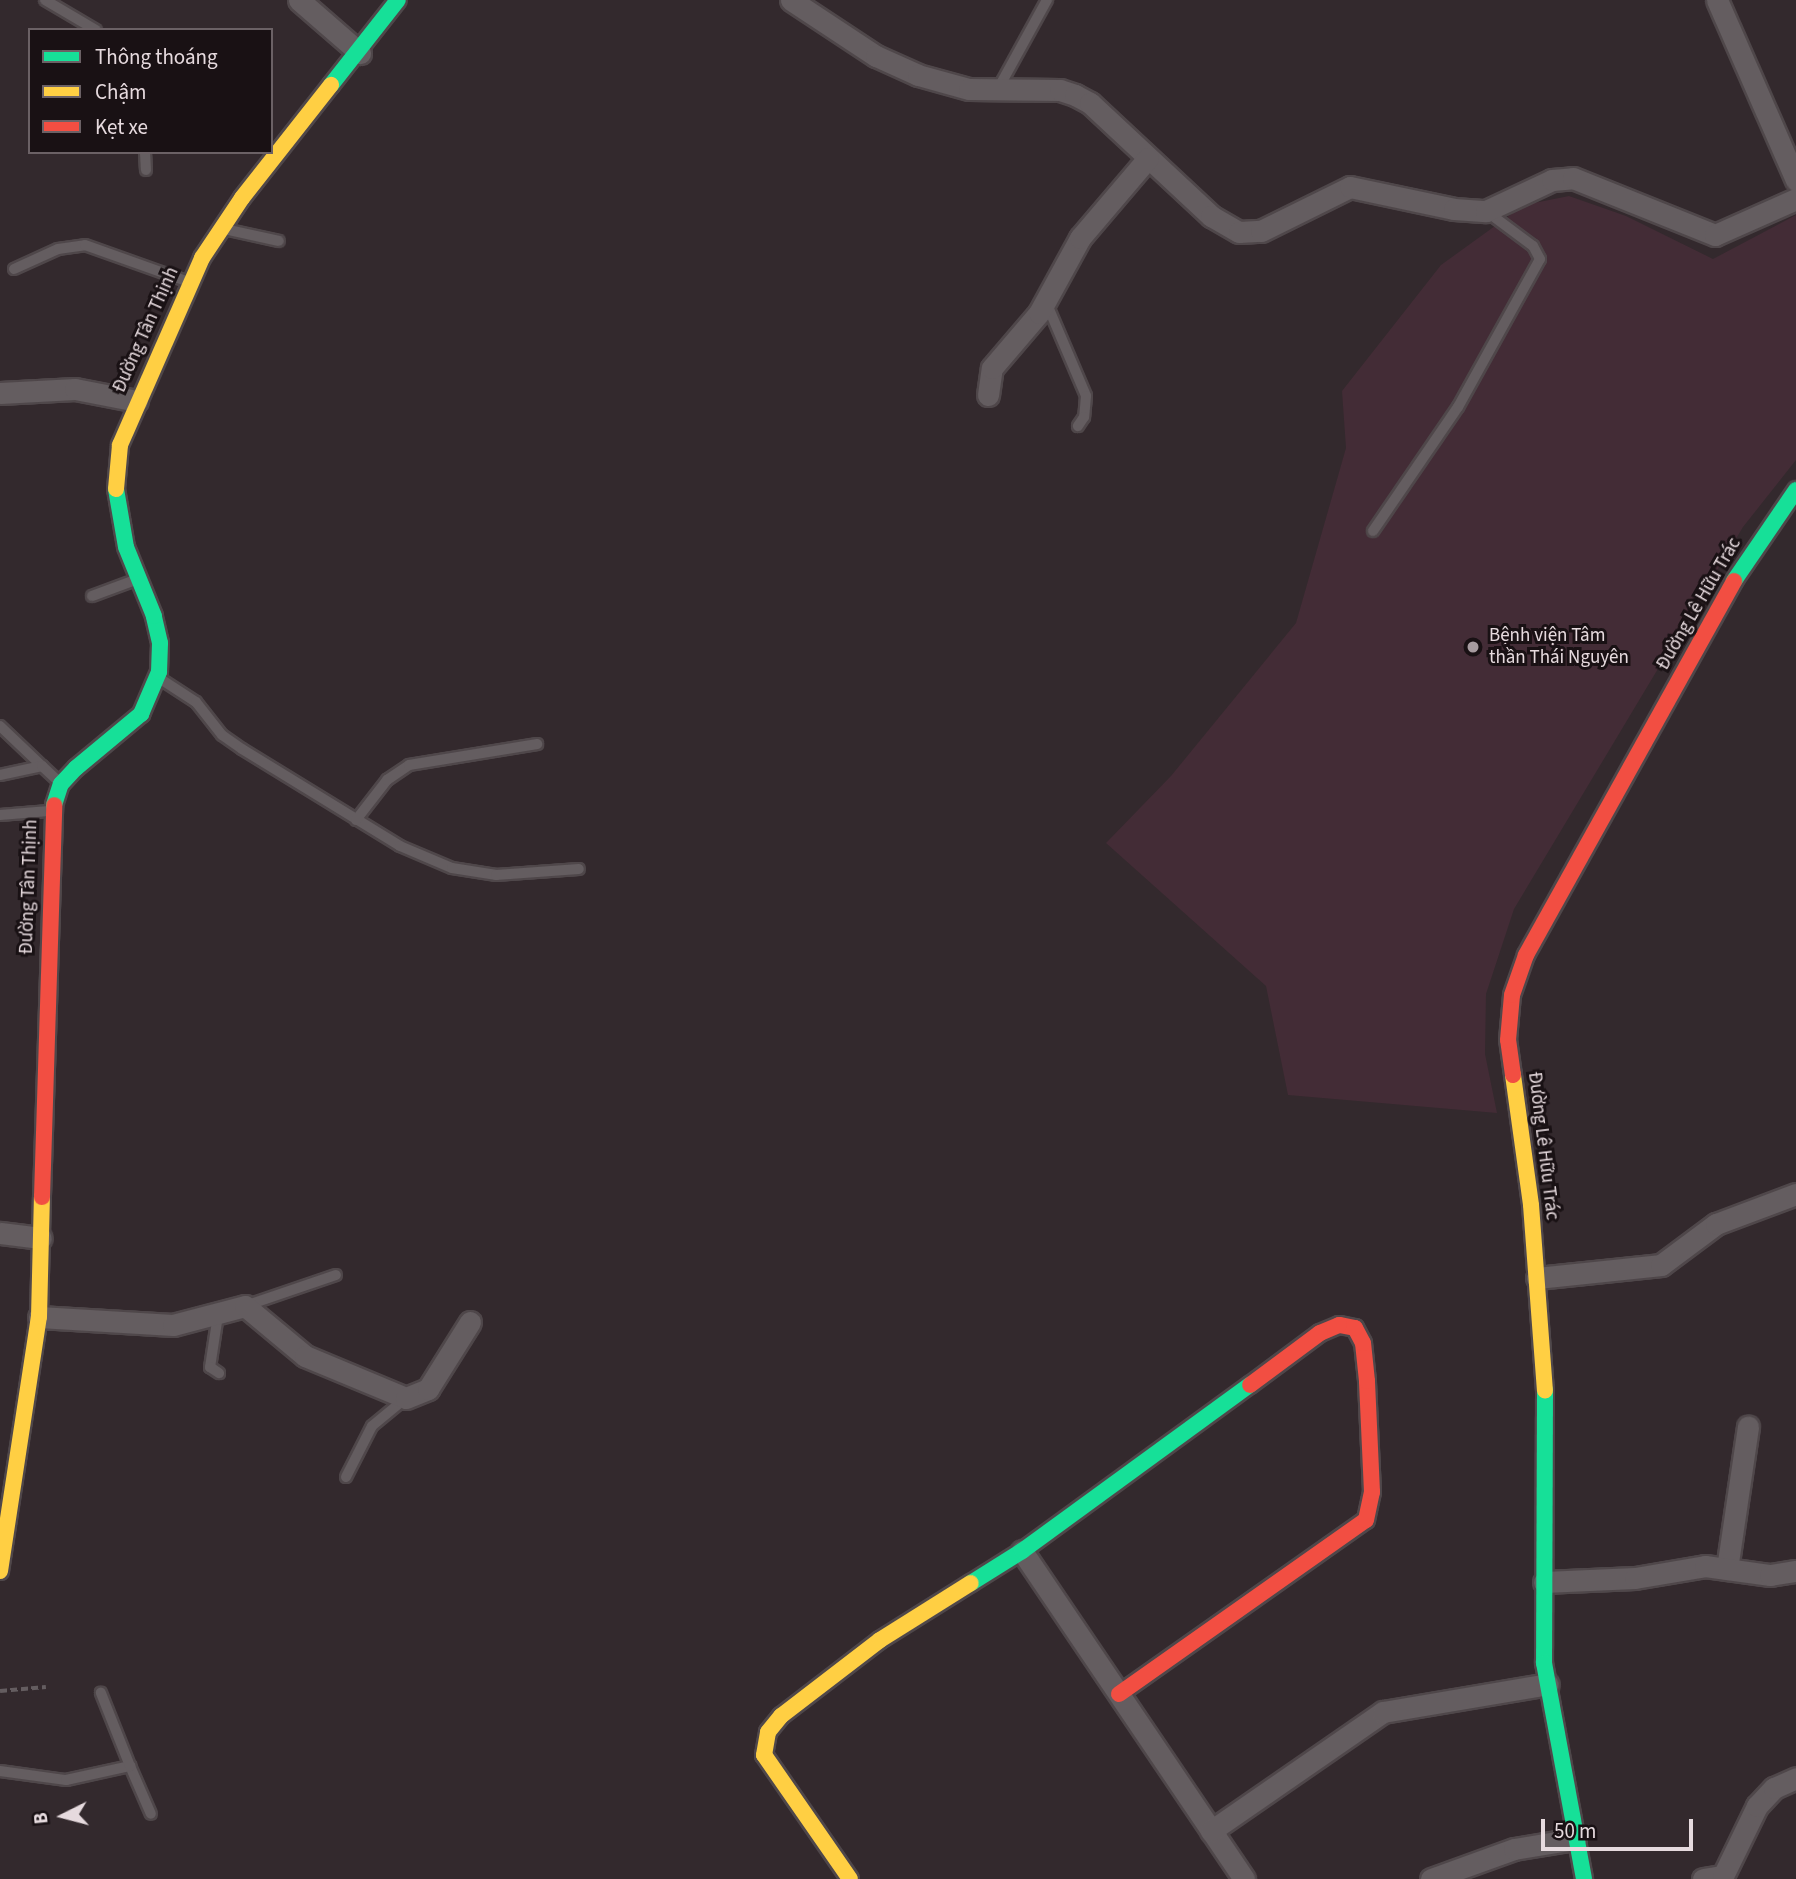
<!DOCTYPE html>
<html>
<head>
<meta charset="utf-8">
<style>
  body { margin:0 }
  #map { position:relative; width:1796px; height:1879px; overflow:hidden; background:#33292d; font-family:"Source Sans 3",sans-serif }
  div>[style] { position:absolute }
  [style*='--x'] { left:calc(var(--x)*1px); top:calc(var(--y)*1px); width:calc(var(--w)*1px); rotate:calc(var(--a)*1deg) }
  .built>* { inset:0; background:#432c36 }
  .path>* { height:3.5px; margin-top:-1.75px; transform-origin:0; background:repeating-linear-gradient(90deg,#645d60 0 7px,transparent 0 10.5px) }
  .roads { filter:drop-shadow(2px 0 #4f474a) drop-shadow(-2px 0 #4f474a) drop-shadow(0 2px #4f474a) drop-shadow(0 -2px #4f474a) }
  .lane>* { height:10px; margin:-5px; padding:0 5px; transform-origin:5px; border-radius:5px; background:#645d60 }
  .street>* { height:21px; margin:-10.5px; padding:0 10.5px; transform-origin:10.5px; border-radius:10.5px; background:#645d60 }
  .fast>* { height:16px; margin:-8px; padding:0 8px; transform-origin:8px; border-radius:8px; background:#16e098 }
  .slow>* { height:16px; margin:-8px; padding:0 8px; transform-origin:8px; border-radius:8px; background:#ffcf43 }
  .jam>* { height:16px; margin:-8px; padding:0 8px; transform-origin:8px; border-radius:8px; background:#f24e42 }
  .dots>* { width:19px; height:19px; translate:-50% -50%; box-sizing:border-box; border:4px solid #191114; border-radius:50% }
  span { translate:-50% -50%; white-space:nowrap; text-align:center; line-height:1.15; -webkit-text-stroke:6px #191114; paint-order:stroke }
  .street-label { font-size:19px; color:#e6dade }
  .poi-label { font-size:19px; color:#e6dade }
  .left { translate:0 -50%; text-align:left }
  .legend { position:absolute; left:28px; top:28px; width:245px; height:126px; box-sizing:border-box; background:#191114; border:2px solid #6b6165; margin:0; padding:9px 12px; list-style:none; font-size:21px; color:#e6dade }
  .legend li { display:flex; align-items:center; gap:14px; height:35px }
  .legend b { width:35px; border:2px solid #6b6165 }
  .north { position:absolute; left:28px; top:1781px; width:70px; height:70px; -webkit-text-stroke:5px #191114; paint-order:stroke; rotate:264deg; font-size:19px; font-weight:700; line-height:28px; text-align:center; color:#e6dade }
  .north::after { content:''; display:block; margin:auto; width:24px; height:32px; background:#e6dade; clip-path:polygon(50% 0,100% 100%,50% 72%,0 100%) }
  .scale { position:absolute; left:1541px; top:1819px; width:152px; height:32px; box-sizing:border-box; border:4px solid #e6dade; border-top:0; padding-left:9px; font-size:21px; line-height:24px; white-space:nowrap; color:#e6dade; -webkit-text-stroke:5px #191114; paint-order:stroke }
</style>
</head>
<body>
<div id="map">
  <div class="built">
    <i style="clip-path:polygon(1569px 196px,1626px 216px,1713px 259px,1796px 215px,1796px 460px,1743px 527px,1514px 909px,1486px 994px,1485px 1054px,1497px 1113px,1288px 1095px,1266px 986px,1106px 843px,1171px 776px,1296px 623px,1346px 448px,1342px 391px,1441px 265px,1524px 205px)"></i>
  </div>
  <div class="path">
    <i style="--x:0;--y:1691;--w:46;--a:-5"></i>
  </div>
  <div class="roads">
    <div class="lane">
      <i style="--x:45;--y:0;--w:59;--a:30.5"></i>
      <i style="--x:998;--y:89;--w:102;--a:-61.2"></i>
      <i style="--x:145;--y:152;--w:18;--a:87"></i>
      <i style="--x:224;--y:229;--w:56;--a:12.3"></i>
      <i style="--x:14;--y:269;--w:48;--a:-24.4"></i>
      <i style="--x:58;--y:249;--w:27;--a:-8"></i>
      <i style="--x:85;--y:245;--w:110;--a:19.6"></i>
      <i style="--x:1046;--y:302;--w:102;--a:66.9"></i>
      <i style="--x:1086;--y:396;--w:21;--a:95"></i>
      <i style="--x:1084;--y:417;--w:11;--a:124"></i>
      <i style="--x:1373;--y:531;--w:150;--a:-55.6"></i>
      <i style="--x:1458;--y:407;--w:169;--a:-61"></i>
      <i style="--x:1540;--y:259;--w:15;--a:-118"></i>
      <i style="--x:1533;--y:246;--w:59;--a:-143.3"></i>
      <i style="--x:92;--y:596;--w:49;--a:-20.3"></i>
      <i style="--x:159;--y:678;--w:44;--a:33"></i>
      <i style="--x:196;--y:702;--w:42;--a:51.8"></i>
      <i style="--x:222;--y:735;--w:24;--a:35"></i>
      <i style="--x:242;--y:749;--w:185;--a:31.5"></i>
      <i style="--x:400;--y:846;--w:56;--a:22.9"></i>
      <i style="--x:452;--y:868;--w:45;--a:9"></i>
      <i style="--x:496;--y:875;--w:83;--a:-4.1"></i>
      <i style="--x:0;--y:726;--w:58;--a:43.6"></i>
      <i style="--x:0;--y:775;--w:43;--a:-12.1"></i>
      <i style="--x:42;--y:766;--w:23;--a:43"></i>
      <i style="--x:0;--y:815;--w:49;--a:-4.7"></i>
      <i style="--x:356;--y:820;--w:51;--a:-52.2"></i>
      <i style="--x:387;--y:780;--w:27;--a:-34"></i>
      <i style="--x:409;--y:765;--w:130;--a:-9.3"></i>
      <i style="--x:245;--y:1306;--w:96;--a:-18.8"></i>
      <i style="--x:218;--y:1315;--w:53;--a:98.7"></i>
      <i style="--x:210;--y:1367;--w:11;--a:34"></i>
      <i style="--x:346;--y:1477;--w:57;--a:-63"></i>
      <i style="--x:372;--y:1426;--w:44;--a:-39.5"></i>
      <i style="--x:130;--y:1766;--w:52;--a:66.4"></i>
      <i style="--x:0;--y:1771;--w:67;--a:7.8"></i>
      <i style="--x:66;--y:1780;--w:66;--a:-12.3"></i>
      <i style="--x:130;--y:1766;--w:79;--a:-111.7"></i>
    </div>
    <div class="street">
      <i style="--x:299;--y:0;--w:81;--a:41"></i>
      <i style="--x:791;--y:0;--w:102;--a:33.4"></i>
      <i style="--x:876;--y:56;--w:46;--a:24.3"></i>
      <i style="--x:918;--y:75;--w:53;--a:15.4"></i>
      <i style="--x:969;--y:89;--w:91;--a:0.6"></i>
      <i style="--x:1060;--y:90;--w:16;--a:18"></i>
      <i style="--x:1075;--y:95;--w:17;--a:28"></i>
      <i style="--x:1090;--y:103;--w:166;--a:43"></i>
      <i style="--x:1211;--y:216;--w:32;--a:30"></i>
      <i style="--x:1239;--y:232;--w:22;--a:-3"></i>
      <i style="--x:1261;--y:231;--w:99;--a:-26.3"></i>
      <i style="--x:1350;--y:187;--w:106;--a:11.9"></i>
      <i style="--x:1454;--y:209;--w:32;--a:4"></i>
      <i style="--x:1486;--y:211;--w:73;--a:-25.2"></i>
      <i style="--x:1552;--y:180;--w:21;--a:-5"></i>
      <i style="--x:1573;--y:178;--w:153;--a:21.9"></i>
      <i style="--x:1715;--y:235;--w:89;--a:-24"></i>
      <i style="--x:1717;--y:0;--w:197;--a:66.3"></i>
      <i style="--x:0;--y:393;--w:75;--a:-3.1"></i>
      <i style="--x:75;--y:389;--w:63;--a:11"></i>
      <i style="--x:988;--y:395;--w:27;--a:-82"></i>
      <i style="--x:992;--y:368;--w:72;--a:-49.5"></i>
      <i style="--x:1039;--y:313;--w:85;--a:-61.3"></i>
      <i style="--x:1080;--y:238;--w:105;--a:-49.6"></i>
      <i style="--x:0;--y:1233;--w:41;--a:7"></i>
      <i style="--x:1537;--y:1278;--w:125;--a:-6"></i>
      <i style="--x:1661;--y:1265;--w:69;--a:-36.7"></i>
      <i style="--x:1716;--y:1224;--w:85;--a:-20.6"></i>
      <i style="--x:39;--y:1317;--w:134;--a:3.4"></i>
      <i style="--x:173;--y:1325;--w:74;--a:-14.8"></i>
      <i style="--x:245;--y:1306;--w:78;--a:39.8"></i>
      <i style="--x:305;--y:1356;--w:109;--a:22.6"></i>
      <i style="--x:406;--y:1398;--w:24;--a:-22"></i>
      <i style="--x:428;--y:1389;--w:79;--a:-57.9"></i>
      <i style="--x:1022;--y:1551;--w:396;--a:55.9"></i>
      <i style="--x:1727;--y:1569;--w:144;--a:-81.6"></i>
      <i style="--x:1544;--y:1582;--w:91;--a:-2.5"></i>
      <i style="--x:1635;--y:1578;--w:71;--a:-9.7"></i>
      <i style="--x:1705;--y:1566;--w:66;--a:7.9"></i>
      <i style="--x:1770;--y:1575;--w:26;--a:-9"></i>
      <i style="--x:1211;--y:1831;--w:209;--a:-34.7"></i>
      <i style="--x:1383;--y:1712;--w:167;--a:-9.6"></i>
      <i style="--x:1431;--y:1879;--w:88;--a:-19.9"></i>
      <i style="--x:1514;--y:1849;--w:62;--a:-9.3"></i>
      <i style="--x:1703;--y:1879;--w:20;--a:-9"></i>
      <i style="--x:1723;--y:1876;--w:78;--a:-64.1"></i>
      <i style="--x:1757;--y:1806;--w:25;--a:-47"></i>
      <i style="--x:1774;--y:1788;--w:24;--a:-24"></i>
    </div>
    <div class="fast">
      <i style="--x:331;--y:85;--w:108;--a:-51.8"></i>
      <i style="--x:1734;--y:581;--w:110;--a:-55.7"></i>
      <i style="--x:54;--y:805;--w:22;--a:-72"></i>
      <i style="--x:61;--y:784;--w:22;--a:-47"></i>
      <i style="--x:76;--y:768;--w:85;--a:-39.7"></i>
      <i style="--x:141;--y:714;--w:46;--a:-66.8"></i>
      <i style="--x:159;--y:672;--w:29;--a:-88"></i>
      <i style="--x:160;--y:643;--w:28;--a:-103"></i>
      <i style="--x:154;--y:616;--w:74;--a:-112.1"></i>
      <i style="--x:126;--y:547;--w:59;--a:-99.8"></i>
      <i style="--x:1545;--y:1390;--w:273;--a:90.2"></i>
      <i style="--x:1544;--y:1663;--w:220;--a:79.5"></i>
      <i style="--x:971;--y:1583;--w:60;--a:-32.1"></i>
      <i style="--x:1022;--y:1551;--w:282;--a:-36.1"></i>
    </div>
    <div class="slow">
      <i style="--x:116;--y:489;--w:44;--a:-84.8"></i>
      <i style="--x:120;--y:445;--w:204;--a:-66.3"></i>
      <i style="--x:202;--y:258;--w:72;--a:-56.3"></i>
      <i style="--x:242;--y:198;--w:144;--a:-51.8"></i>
      <i style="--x:1513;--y:1075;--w:131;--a:82.1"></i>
      <i style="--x:1531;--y:1205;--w:186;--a:85.7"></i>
      <i style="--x:0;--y:1571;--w:257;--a:-81.3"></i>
      <i style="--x:39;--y:1317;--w:120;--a:-88.6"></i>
      <i style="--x:850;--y:1879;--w:151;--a:-124.7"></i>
      <i style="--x:764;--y:1755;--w:23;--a:-80"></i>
      <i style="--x:768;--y:1732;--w:21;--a:-51"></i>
      <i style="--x:781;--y:1716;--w:125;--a:-37.5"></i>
      <i style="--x:880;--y:1640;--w:107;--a:-32.1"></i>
    </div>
    <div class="jam">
      <i style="--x:1513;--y:1075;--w:35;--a:-98"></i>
      <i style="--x:1508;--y:1040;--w:45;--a:-84.9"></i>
      <i style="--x:1512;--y:995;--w:42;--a:-70.7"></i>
      <i style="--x:1526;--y:955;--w:428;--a:-60.9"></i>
      <i style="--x:42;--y:1197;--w:392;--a:-88.2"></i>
      <i style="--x:1119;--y:1694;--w:302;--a:-35.2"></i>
      <i style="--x:1366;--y:1520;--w:29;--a:-78"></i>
      <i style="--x:1372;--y:1492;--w:111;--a:-92.6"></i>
      <i style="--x:1367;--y:1381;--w:38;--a:-96"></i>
      <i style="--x:1363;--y:1343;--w:17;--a:-118"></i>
      <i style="--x:1355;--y:1328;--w:16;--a:-169"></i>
      <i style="--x:1339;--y:1325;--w:21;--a:157"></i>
      <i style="--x:1320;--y:1333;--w:87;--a:143.4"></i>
    </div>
  </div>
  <div class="dots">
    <i style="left:1473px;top:647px;background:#a79ca0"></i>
  </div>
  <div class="street-label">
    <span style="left:146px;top:330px;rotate:-66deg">Đường Tân Thịnh</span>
    <span style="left:1699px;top:604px;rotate:-60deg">Đường Lê Hữu Trác</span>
    <span style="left:29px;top:887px;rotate:-88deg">Đường Tân Thịnh</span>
    <span style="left:1543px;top:1146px;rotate:83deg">Đường Lê Hữu Trác</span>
  </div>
  <div class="poi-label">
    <span class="left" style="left:1489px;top:647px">Bệnh viện Tâm<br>thần Thái Nguyên</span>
  </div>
  <ul class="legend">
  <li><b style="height:9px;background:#16e098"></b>Thông thoáng</li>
  <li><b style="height:9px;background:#ffcf43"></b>Chậm</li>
  <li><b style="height:9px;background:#f24e42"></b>Kẹt xe</li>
  </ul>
  <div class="north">B</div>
  <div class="scale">50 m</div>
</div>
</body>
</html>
